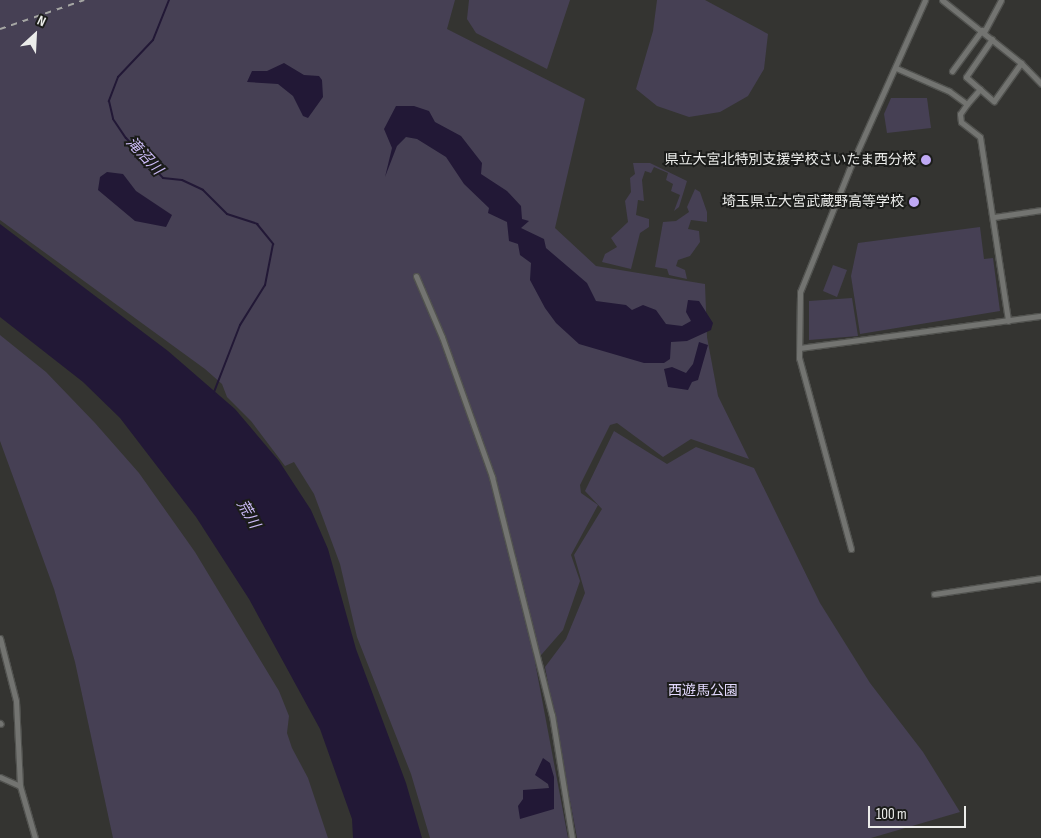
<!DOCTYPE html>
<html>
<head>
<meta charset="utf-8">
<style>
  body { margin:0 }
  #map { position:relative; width:1041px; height:838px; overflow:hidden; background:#343431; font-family:"Sofia Sans Condensed","Noto Sans JP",sans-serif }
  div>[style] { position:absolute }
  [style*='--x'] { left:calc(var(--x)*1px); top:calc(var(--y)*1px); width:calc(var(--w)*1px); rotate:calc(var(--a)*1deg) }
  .green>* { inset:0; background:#464054 }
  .water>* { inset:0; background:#221836 }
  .stream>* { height:2px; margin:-1px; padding:0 1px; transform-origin:1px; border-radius:1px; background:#221836 }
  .roads { filter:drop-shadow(1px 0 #51524f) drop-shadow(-1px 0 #51524f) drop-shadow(0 1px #51524f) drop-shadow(0 -1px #51524f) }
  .minor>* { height:5px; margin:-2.5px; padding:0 2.5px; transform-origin:2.5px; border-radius:2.5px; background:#737471 }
  .rail>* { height:2px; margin-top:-1px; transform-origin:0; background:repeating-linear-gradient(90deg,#a5a6a3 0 6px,transparent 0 12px) }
  .dots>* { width:14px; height:14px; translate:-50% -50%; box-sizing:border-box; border:2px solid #1b1c1a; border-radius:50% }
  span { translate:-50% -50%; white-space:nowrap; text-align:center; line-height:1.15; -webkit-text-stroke:4px #1b1c1a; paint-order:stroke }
  .poi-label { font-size:14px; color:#ebecea }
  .right { translate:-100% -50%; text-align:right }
  .park-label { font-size:14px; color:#e3d9fe }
  .water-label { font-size:15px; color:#cdbcf8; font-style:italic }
  .north { position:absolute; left:10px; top:10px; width:50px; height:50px; -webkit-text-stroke:4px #1b1c1a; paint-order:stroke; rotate:25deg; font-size:14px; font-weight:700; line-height:20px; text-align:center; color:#ebecea }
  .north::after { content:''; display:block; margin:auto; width:18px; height:22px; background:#ebecea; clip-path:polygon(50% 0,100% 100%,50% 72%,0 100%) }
  .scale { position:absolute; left:868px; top:806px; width:98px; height:22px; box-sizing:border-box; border:2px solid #ebecea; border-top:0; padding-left:6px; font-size:15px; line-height:18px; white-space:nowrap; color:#ebecea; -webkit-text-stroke:4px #1b1c1a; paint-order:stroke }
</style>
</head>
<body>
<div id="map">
  <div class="green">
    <i style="clip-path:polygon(0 0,455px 0,447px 29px,585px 99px,555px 228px,596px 266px,705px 284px,707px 337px,718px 396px,749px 459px,691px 439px,663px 457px,617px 423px,610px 425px,580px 485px,581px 493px,598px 505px,571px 555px,580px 581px,563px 630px,535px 662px,568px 838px,430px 838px,411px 774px,357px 637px,340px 564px,314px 494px,294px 462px,285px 466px,251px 421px,227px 397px,222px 384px,205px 369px,0 220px)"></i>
    <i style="clip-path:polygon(469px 0,570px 0,547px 69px,476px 33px,467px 19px)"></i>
    <i style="clip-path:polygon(657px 0,705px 0,768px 34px,764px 69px,748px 96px,720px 112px,689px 117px,657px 106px,636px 89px,653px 31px)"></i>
    <i style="clip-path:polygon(891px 98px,927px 98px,931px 128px,887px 133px,884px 114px)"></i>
    <i style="clip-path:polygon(633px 163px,650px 163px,687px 181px,679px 207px,674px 211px,680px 195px,671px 191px,673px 184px,666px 180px,668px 173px,654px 167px,651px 173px,645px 171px,642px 180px,644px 201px,638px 200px,636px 215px,649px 219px,649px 227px,640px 233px,631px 269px,602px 262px,605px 254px,617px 247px,611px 238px,628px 222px,625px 201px,631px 192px,630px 178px,635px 174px)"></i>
    <i style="clip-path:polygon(695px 189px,700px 192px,707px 212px,707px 222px,691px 220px,688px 229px,699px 231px,700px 242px,690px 256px,678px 260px,676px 266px,685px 270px,687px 279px,669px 275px,667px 269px,655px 267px,663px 222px,676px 221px,689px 212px,687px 207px)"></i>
    <i style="clip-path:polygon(980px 227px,984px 259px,993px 258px,1000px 311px,860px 334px,851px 276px,858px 243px)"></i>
    <i style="clip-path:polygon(833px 265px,847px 270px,837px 297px,823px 291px)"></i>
    <i style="clip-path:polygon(852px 298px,858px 336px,809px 340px,809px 301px)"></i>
    <i style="clip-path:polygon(0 335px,46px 372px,95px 423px,139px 473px,195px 552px,279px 691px,289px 716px,287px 733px,292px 748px,308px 778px,328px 838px,113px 838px,75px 662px,54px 589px,0 441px)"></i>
    <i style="clip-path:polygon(614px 431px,667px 464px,696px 447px,754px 468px,820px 603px,870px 683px,923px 752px,960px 812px,871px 838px,577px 838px,545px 667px,566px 639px,585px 593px,574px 555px,602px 509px,585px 491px)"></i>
  </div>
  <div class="water">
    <i style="clip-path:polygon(284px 63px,304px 75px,319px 76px,322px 80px,323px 97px,308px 118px,303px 116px,293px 96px,278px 84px,247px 82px,252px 71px,267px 71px)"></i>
    <i style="clip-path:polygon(396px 106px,414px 106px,429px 111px,435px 122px,461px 136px,482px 163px,481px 174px,507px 191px,521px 206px,522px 219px,529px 221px,521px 228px,544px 239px,546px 248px,587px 283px,596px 301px,626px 305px,632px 310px,643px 305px,656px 310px,666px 324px,682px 326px,691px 321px,686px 312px,688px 300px,699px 301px,713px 323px,711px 330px,687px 341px,671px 342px,670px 359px,664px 363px,644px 363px,579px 344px,556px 323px,545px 308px,530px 280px,531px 263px,520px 255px,518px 244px,509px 241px,507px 222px,488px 213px,489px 208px,464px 184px,446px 157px,417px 139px,406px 137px,397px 146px,385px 177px,392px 148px,384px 129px)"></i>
    <i style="clip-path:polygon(107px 172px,123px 174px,136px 191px,172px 215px,166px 227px,135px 221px,98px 190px,100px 177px)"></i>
    <i style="clip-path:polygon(0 224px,168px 351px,235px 409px,279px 461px,311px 510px,328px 549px,356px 649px,406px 783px,422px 838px,353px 838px,352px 819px,320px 729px,249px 599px,196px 517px,120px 418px,83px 382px,0 317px)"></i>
    <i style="clip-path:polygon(699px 342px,708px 345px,698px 380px,692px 382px,688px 390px,668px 387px,664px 369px,672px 367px,686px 373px,693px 364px)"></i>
    <i style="clip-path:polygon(543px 758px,550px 763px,554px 777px,554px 809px,520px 819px,518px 806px,523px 799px,523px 790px,549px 788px,548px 784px,535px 775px)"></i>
  </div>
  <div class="stream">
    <i style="--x:169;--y:0;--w:43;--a:111.8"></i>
    <i style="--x:153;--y:40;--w:51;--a:133.4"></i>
    <i style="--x:118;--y:77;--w:26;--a:111"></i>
    <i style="--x:109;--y:101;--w:18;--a:77"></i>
    <i style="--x:113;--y:119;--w:23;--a:56"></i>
    <i style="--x:126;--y:138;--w:54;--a:47.2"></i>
    <i style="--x:163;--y:178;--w:19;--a:6"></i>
    <i style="--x:182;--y:180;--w:23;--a:25"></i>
    <i style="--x:203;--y:190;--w:34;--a:45"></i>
    <i style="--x:227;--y:214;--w:32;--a:18"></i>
    <i style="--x:257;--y:224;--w:26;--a:51"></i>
    <i style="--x:273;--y:244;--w:42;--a:101"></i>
    <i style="--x:265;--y:285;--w:47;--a:122"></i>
    <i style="--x:240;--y:325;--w:72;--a:111.2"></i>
  </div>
  <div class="roads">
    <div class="minor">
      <i style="--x:942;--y:0;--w:101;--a:38.6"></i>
      <i style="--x:1021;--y:63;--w:29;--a:46"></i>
      <i style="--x:984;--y:32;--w:36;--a:-62"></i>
      <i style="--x:992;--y:39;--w:46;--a:124.4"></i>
      <i style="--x:966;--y:77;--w:37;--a:41"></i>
      <i style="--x:994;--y:101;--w:47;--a:-54.6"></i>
      <i style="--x:896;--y:68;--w:58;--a:23.5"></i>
      <i style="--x:949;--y:91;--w:22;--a:36"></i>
      <i style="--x:967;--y:104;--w:20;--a:-49"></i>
      <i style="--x:952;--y:71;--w:51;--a:-53.8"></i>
      <i style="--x:967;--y:104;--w:12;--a:125"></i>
      <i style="--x:960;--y:114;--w:8;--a:83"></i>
      <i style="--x:961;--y:122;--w:24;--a:38"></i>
      <i style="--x:980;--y:137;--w:186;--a:81.3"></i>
      <i style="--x:994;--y:217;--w:48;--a:-8.5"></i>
      <i style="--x:416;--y:276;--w:66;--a:66.9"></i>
      <i style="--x:442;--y:337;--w:149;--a:70.3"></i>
      <i style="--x:492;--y:477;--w:245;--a:75.9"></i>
      <i style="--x:552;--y:715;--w:125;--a:80.8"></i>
      <i style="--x:800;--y:348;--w:243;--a:-7.6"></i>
      <i style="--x:851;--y:549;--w:198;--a:-105.2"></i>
      <i style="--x:799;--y:358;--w:66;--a:-89.1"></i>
      <i style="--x:800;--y:292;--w:131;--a:-68.1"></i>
      <i style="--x:849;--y:170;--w:186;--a:-65.9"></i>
      <i style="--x:934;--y:594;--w:108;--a:-8.5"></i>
      <i style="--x:0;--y:638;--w:65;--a:75.7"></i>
      <i style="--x:16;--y:701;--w:85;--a:87.3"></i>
      <i style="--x:0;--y:723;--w:1;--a:45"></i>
      <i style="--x:0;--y:777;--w:22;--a:24"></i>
      <i style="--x:20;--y:786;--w:54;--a:73.9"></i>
    </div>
  </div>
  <div class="rail">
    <i style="--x:0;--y:29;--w:89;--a:-19"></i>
  </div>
  <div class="dots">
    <i style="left:926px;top:160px;background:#bfa9f4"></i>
    <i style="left:914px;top:202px;background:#bfa9f4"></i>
  </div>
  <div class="poi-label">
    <span class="right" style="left:916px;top:160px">県立大宮北特別支援学校さいたま西分校</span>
    <span class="right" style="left:904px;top:202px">埼玉県立大宮武蔵野高等学校</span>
  </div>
  <div class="park-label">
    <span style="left:703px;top:691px">西遊馬公園</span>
  </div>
  <div class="water-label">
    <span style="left:144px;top:156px;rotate:47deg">滝沼川</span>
    <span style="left:248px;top:514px;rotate:60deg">荒川</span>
  </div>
  <div class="north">N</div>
  <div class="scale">100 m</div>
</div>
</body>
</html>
